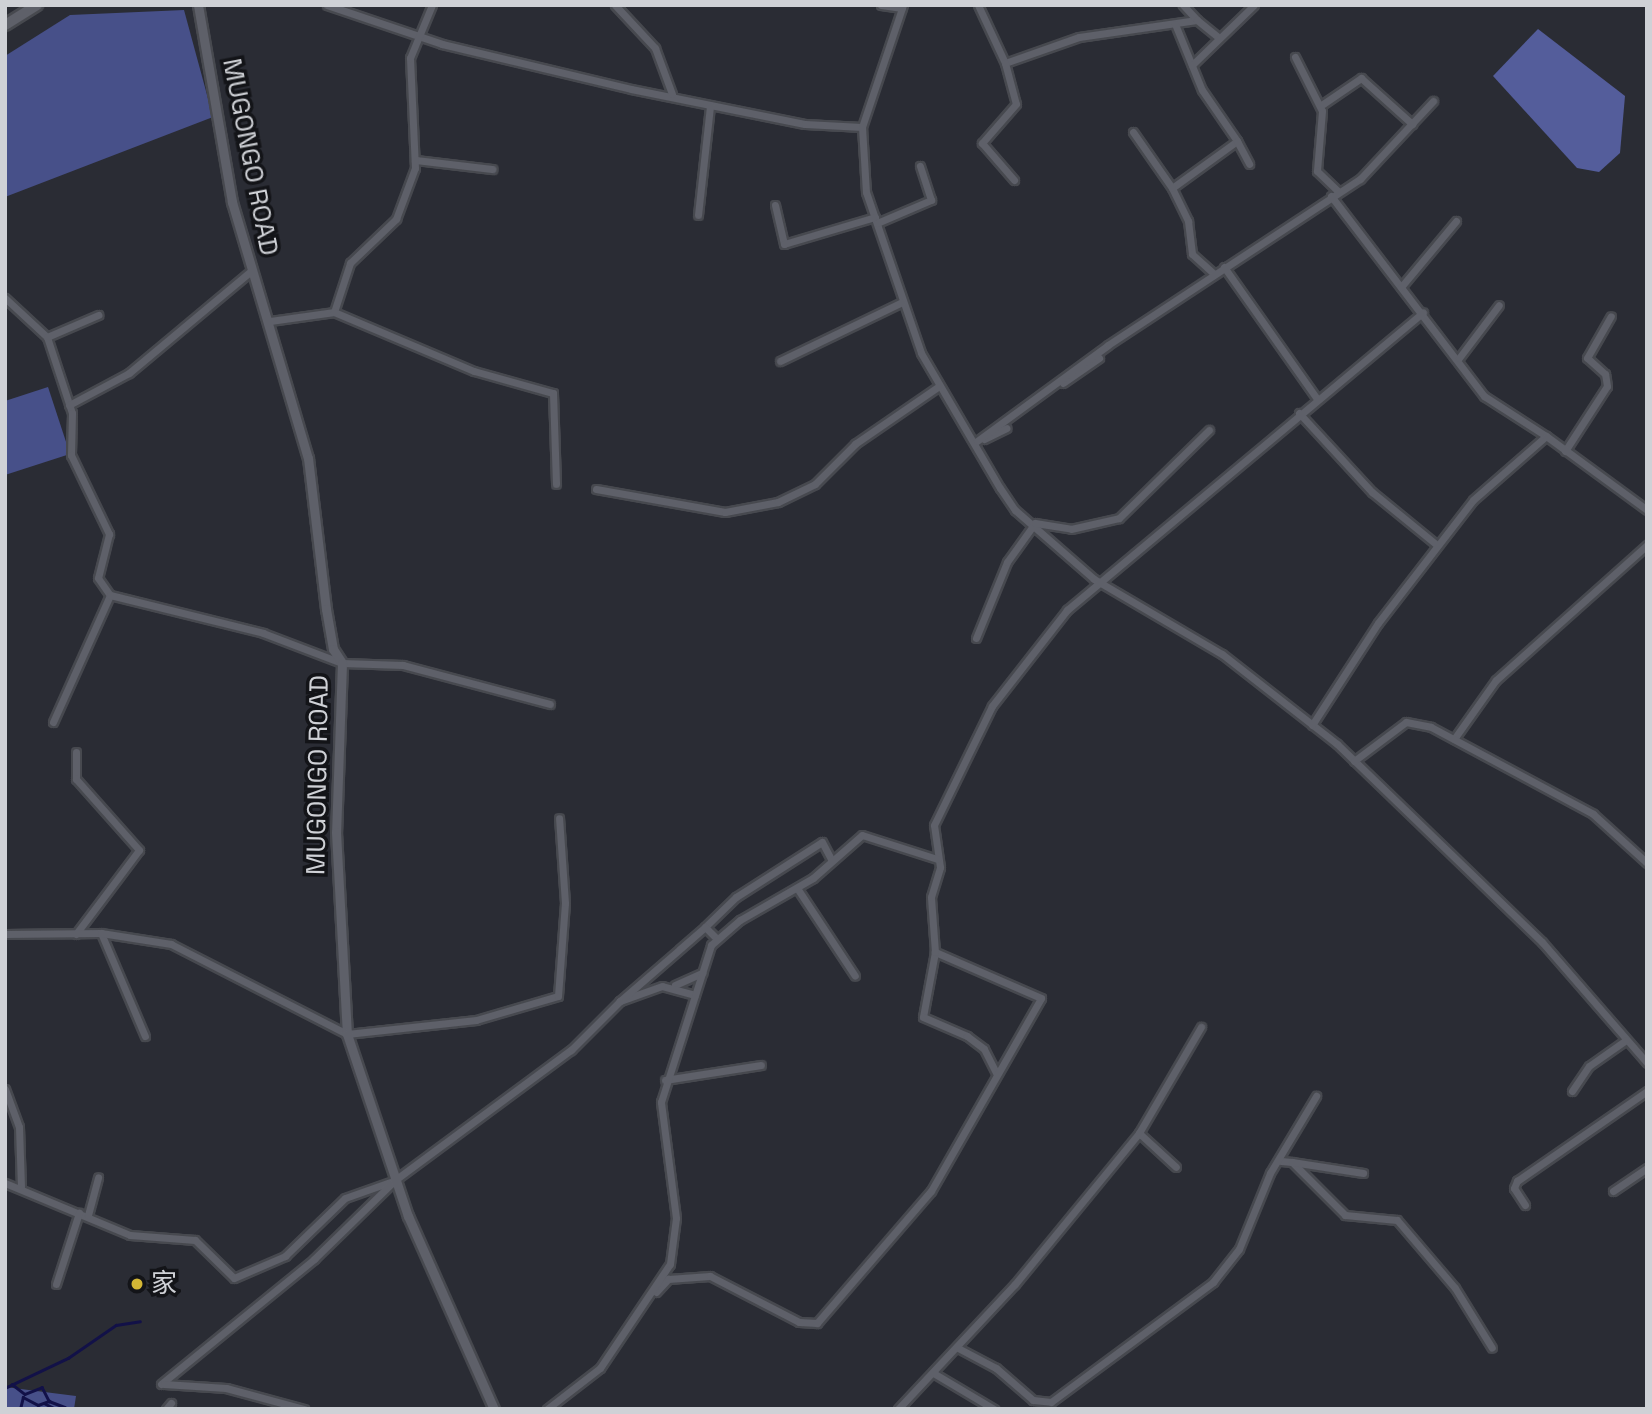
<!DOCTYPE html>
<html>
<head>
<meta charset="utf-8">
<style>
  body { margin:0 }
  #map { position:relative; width:1652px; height:1414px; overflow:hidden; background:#2a2c34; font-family:"Space Grotesk","Noto Sans SC",sans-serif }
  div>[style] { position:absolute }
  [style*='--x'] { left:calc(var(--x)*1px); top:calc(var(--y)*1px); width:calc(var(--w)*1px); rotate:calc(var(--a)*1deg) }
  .green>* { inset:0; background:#475089 }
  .forest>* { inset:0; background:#545d9b }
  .stream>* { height:2.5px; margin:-1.25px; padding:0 1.25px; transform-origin:1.25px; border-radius:1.25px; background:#121148 }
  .roads { filter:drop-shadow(2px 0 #47494f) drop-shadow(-2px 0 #47494f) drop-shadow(0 2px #47494f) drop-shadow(0 -2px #47494f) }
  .minor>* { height:7px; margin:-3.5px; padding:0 3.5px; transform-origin:3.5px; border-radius:3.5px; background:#5e6069 }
  .tertiary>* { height:9px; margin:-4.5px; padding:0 4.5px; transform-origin:4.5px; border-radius:4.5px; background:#5e6069 }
  .secondary>* { height:10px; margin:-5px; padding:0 5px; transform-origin:5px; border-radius:5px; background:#5e6069 }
  .dots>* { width:19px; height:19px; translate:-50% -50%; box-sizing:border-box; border:4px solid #131418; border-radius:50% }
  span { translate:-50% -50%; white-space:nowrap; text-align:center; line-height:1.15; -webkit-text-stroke:7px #131418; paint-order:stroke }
  .street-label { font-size:26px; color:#cfd1d6 }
  .poi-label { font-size:26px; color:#cfd1d6 }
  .left { translate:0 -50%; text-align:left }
  .frame { position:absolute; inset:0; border:7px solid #cfd1d6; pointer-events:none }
</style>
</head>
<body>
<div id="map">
  <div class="green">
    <i style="clip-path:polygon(184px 10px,213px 117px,5px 197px,5px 56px,70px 15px)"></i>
    <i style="clip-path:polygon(48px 387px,70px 454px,5px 475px,5px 401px)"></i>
    <i style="clip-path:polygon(5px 1387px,76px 1396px,74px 1409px,5px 1409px)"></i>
  </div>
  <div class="forest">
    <i style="clip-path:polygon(1538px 29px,1625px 96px,1620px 153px,1599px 172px,1577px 168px,1493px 76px)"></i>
  </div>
  <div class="stream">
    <i style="--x:12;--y:1384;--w:16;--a:38"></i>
    <i style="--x:25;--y:1394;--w:18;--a:-22"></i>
    <i style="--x:42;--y:1387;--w:16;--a:63"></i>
    <i style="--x:49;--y:1401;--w:17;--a:21"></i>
    <i style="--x:5;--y:1388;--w:70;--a:-25.5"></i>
    <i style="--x:68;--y:1358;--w:58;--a:-34.5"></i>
    <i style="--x:116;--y:1325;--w:24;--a:-9"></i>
    <i style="--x:44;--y:1403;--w:13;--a:27"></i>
    <i style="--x:20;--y:1409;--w:12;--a:-76"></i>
    <i style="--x:23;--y:1397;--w:17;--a:28"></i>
    <i style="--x:38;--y:1405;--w:12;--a:-20"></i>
  </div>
  <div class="roads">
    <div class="minor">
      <i style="--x:327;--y:5;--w:121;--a:18.7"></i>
      <i style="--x:442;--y:44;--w:194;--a:13.4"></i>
      <i style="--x:631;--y:89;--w:177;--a:11.4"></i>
      <i style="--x:805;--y:124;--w:57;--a:3"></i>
      <i style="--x:615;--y:5;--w:59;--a:47.1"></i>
      <i style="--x:655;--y:48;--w:49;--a:69.7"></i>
      <i style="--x:881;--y:5;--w:21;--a:8"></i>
      <i style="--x:903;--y:5;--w:129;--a:108.6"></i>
      <i style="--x:862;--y:127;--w:65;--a:86.5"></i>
      <i style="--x:866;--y:192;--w:170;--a:71.1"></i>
      <i style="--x:921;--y:353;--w:156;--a:59.7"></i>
      <i style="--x:1000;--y:488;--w:27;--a:56"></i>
      <i style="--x:1015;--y:510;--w:105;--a:41.1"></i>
      <i style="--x:1094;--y:579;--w:148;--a:30.4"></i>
      <i style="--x:1222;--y:654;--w:146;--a:38"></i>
      <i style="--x:1337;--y:744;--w:285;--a:44"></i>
      <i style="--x:1542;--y:942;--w:160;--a:49"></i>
      <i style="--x:978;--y:5;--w:64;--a:65"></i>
      <i style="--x:1005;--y:63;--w:78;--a:-19.4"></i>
      <i style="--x:1079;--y:37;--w:119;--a:-8.2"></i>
      <i style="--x:1197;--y:20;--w:21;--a:-133"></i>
      <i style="--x:1197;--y:20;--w:27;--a:39"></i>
      <i style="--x:1175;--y:24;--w:71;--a:67.8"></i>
      <i style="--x:1202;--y:90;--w:62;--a:55.5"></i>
      <i style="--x:1237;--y:141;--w:80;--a:144.1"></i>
      <i style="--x:1172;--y:188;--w:37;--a:64"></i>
      <i style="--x:1188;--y:221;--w:33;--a:83"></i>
      <i style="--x:1192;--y:254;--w:30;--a:42"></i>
      <i style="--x:1295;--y:57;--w:60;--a:63.4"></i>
      <i style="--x:1322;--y:111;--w:60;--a:94.8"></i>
      <i style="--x:1317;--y:171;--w:30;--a:44"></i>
      <i style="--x:1005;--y:63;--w:42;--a:75"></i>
      <i style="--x:1016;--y:104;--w:52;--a:131.1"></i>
      <i style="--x:982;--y:143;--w:49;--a:49.1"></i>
      <i style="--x:1192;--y:65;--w:86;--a:-44.1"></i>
      <i style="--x:1320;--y:106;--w:50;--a:-34.3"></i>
      <i style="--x:1361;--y:78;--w:69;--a:42"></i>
      <i style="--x:1133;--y:132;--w:68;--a:55.1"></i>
      <i style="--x:1237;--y:141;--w:26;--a:62"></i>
      <i style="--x:415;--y:160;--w:78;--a:6.7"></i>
      <i style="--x:1331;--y:196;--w:252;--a:52.6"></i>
      <i style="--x:1484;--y:396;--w:74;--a:32.8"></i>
      <i style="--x:775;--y:205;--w:40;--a:77"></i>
      <i style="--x:784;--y:244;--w:95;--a:-16.5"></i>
      <i style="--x:698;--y:215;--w:110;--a:-83.7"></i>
      <i style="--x:877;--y:223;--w:59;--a:-23.1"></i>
      <i style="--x:931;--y:200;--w:36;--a:-108"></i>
      <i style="--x:1224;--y:267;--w:161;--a:54.8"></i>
      <i style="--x:1401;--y:287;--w:86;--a:-50.2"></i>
      <i style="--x:5;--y:298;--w:57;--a:42.9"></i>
      <i style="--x:47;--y:337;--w:80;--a:71.8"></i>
      <i style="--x:72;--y:413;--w:42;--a:91.4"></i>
      <i style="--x:71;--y:455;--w:88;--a:64.3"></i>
      <i style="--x:109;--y:534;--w:45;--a:104"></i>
      <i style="--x:98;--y:578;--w:21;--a:55"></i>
      <i style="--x:334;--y:312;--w:52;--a:-71.9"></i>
      <i style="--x:350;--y:263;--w:64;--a:-43.7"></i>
      <i style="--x:396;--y:219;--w:54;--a:-69.6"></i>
      <i style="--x:415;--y:168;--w:110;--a:-92.6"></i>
      <i style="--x:410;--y:58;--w:57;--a:-67.5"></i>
      <i style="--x:270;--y:321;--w:65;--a:-8"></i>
      <i style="--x:334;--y:312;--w:152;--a:22.9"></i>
      <i style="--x:474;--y:371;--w:82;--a:15.6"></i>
      <i style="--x:553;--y:393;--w:91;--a:88.1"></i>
      <i style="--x:47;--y:337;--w:56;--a:-23.3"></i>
      <i style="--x:1459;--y:358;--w:66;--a:-53"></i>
      <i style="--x:780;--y:361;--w:136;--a:-25.8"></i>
      <i style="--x:1063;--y:383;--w:44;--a:-34.8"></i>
      <i style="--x:69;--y:405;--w:68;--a:-28.1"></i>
      <i style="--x:129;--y:373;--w:159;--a:-39.9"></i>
      <i style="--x:1299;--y:413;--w:108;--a:47.3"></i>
      <i style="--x:1372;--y:492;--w:84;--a:39.2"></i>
      <i style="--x:984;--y:439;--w:25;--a:-26"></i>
      <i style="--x:977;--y:441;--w:162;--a:-36.2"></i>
      <i style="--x:1108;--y:345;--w:302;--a:-33.4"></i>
      <i style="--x:1360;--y:179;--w:107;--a:-46.9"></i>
      <i style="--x:1565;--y:451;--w:77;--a:-57.1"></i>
      <i style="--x:1607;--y:386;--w:12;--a:-99"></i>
      <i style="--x:1605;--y:374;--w:24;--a:-138"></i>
      <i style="--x:1587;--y:358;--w:48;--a:-60.3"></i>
      <i style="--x:596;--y:489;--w:131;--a:10.1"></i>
      <i style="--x:725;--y:512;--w:54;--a:-10.7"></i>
      <i style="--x:778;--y:502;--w:41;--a:-25.9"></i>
      <i style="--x:815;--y:484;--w:57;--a:-45"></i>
      <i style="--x:855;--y:444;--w:102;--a:-34.6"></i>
      <i style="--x:976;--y:638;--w:82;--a:-67.8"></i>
      <i style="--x:1007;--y:562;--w:48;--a:-54.3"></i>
      <i style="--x:1035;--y:523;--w:36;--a:9"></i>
      <i style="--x:1071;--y:529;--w:49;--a:-12.9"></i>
      <i style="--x:1119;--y:518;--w:126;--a:-44.4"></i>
      <i style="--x:53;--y:722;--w:139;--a:-65.8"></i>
      <i style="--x:110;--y:595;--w:158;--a:13.9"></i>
      <i style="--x:263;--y:633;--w:85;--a:20.8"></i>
      <i style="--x:342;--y:663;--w:61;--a:1.9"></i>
      <i style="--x:403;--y:665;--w:152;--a:14.9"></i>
      <i style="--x:1312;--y:725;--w:121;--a:-57.1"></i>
      <i style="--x:1378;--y:623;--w:155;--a:-52.3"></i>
      <i style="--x:1473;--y:500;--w:97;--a:-41.2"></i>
      <i style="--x:1546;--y:436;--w:125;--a:36.2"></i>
      <i style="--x:1454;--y:739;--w:72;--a:-54.6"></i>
      <i style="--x:1496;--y:680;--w:203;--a:-41.8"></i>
      <i style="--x:76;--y:752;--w:27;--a:90"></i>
      <i style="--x:76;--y:779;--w:95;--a:48.4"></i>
      <i style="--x:139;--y:850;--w:105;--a:126.9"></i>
      <i style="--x:1354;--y:761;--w:65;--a:-36.9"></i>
      <i style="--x:1406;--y:722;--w:25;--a:11"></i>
      <i style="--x:1431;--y:727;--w:184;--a:28.2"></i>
      <i style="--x:1593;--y:814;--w:73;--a:42.2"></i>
      <i style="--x:797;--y:888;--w:105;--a:56.6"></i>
      <i style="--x:705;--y:927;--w:43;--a:-44.1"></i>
      <i style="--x:736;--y:897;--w:102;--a:-32.6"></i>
      <i style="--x:822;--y:842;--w:19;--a:62"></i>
      <i style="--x:101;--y:933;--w:112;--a:66.9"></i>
      <i style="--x:5;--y:934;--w:96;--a:-0.6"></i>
      <i style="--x:101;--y:933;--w:71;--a:8.9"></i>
      <i style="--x:171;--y:944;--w:198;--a:27.1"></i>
      <i style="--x:347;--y:1034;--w:130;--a:-6.2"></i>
      <i style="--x:476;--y:1020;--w:85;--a:-16.3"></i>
      <i style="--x:558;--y:996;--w:93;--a:-85.7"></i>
      <i style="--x:565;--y:903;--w:85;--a:-94"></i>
      <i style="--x:935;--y:952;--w:66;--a:100.5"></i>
      <i style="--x:923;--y:1017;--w:48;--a:23.4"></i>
      <i style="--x:967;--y:1036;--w:21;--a:37"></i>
      <i style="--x:984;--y:1049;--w:27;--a:63"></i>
      <i style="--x:675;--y:985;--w:30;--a:-24"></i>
      <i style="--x:695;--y:995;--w:34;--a:-165"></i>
      <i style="--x:662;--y:986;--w:45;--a:160.3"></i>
      <i style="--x:620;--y:1001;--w:113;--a:-41"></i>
      <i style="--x:705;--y:927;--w:16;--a:45"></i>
      <i style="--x:665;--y:1080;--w:97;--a:-8.9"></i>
      <i style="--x:5;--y:1089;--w:40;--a:69.8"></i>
      <i style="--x:19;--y:1127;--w:60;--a:88.1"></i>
      <i style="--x:1572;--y:1091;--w:30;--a:-56"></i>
      <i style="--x:1589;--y:1066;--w:45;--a:-35.1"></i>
      <i style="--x:1139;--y:1133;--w:50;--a:42.6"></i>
      <i style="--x:1281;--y:1161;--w:11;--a:5"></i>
      <i style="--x:1292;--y:1162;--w:75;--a:45"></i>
      <i style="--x:1345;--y:1215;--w:52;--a:5.5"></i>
      <i style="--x:1397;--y:1220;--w:89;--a:49.5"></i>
      <i style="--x:1455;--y:1288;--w:70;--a:58.3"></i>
      <i style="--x:1292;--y:1162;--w:72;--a:8.8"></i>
      <i style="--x:5;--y:1183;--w:135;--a:22.6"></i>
      <i style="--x:130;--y:1235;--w:65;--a:4.4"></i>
      <i style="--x:195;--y:1240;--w:54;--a:44.3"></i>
      <i style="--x:234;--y:1278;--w:56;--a:-23.3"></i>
      <i style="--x:285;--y:1256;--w:83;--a:-44"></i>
      <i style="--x:345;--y:1198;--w:51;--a:-19.5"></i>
      <i style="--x:1613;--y:1191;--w:41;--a:-34.1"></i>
      <i style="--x:1525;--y:1205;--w:20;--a:-123"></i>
      <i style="--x:1514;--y:1188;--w:8;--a:-67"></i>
      <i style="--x:1517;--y:1181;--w:158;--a:-34.7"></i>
      <i style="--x:88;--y:1215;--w:39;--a:-75"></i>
      <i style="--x:56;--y:1284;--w:75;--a:-72.1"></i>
      <i style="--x:656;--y:1292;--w:18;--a:-47"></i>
      <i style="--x:668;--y:1279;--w:42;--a:-4.1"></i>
      <i style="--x:710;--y:1276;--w:100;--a:27.3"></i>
      <i style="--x:799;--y:1322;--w:18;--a:3"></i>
      <i style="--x:817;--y:1323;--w:174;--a:-49.2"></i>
      <i style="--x:931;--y:1191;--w:222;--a:-60.3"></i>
      <i style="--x:1041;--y:998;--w:116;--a:-156.5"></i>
      <i style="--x:935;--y:952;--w:55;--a:-94.2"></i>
      <i style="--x:931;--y:897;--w:31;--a:-73"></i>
      <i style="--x:940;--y:867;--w:42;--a:-98.1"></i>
      <i style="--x:934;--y:825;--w:132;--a:-64"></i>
      <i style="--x:992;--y:706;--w:122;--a:-52"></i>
      <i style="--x:1067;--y:610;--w:464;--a:-39.9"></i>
      <i style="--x:958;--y:1348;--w:43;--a:27.8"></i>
      <i style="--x:996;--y:1368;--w:49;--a:40.9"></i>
      <i style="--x:1033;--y:1400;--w:18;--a:6"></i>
      <i style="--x:1051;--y:1402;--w:202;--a:-36.5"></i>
      <i style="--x:1213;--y:1282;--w:42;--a:-51.8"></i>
      <i style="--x:1239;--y:1249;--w:82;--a:-67.8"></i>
      <i style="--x:1270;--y:1173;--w:90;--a:-59.1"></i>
      <i style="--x:935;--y:1374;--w:69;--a:30.7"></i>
      <i style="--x:161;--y:1384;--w:198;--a:-39.2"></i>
      <i style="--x:314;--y:1259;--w:113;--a:-44.3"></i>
      <i style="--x:395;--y:1180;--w:219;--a:-36.5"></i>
      <i style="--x:571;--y:1050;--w:69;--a:-45"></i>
      <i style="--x:164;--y:1384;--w:62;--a:3.7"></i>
      <i style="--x:226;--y:1388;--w:81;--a:15.1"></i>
      <i style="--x:166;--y:1409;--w:8;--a:-50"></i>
      <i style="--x:547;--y:1409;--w:67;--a:-37.7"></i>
      <i style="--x:600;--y:1368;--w:125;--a:-56.1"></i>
      <i style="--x:670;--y:1264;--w:46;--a:-82.6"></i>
      <i style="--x:676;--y:1218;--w:117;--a:-97.4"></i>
      <i style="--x:661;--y:1102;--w:165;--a:-72.3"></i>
      <i style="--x:711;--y:945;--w:38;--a:-41"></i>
      <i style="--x:740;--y:920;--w:84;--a:-29.9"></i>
      <i style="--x:813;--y:878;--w:65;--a:-41.3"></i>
      <i style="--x:862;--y:835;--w:79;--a:17.7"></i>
      <i style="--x:898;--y:1409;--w:171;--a:-46.9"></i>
      <i style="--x:1015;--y:1284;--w:195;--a:-50.6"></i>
      <i style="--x:1139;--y:1133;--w:123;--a:-59.7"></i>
    </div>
    <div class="tertiary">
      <i style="--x:198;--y:5;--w:200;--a:80.2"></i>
      <i style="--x:232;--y:202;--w:267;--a:73.5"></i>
      <i style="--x:308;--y:458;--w:152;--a:83.2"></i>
      <i style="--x:326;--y:609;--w:41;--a:80.1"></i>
      <i style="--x:333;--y:649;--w:17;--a:57"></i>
      <i style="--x:342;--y:663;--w:169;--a:92"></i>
      <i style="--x:336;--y:832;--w:202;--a:86.9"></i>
      <i style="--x:347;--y:1034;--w:192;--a:71.5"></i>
      <i style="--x:408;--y:1216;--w:211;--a:66"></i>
    </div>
    <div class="secondary">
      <i style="--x:5;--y:25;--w:38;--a:-32"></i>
    </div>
  </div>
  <div class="dots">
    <i style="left:137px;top:1284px;background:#d3b635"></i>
  </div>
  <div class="street-label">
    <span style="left:250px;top:157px;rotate:79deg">MUGONGO ROAD</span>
    <span style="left:318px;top:775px;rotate:-89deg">MUGONGO ROAD</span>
  </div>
  <div class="poi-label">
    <span class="left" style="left:151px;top:1284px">家</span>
  </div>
  <div class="frame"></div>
</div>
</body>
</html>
